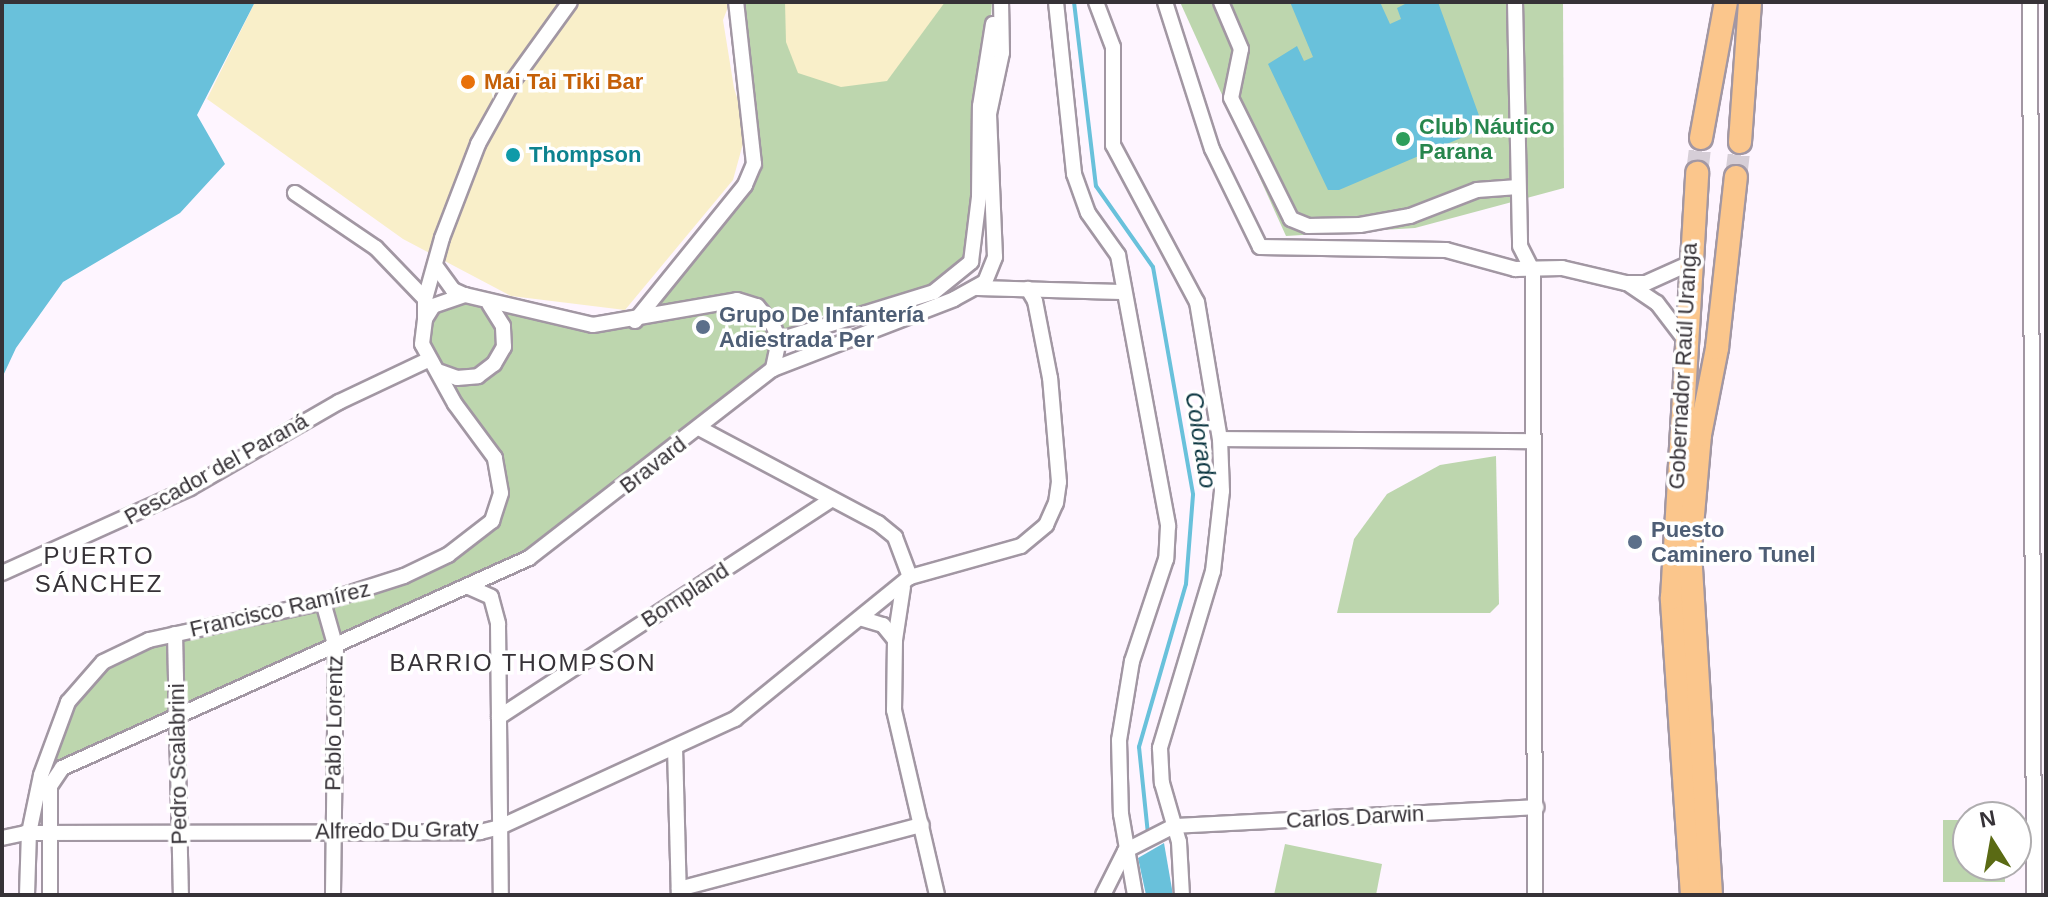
<!DOCTYPE html>
<html>
<head>
<meta charset="utf-8">
<style>
  body { margin:0 }
  #map { position:relative; width:2048px; height:897px; overflow:hidden; background:#fef5ff; font-family:Arial,sans-serif }
  div>[style] { position:absolute }
  [style*='--x'] { left:calc(var(--x)*1px); top:calc(var(--y)*1px); width:calc(var(--w)*1px); rotate:calc(var(--a)*1deg) }
  .green>* { inset:0; background:#bdd6ae }
  .sand>* { inset:0; background:#f9efc9 }
  .water>* { inset:0; background:#69c1db }
  .stream>* { height:4px; margin:-2px; padding:0 2px; transform-origin:2px; border-radius:2px; background:#69c1db }
  .trunk-tunnel>* { height:22px; margin-top:-11px; transform-origin:0; background:repeating-linear-gradient(90deg,#d6ced7 0 22px,transparent 0 33px) }
  .roads { filter:drop-shadow(2px 0 #a297a3) drop-shadow(-2px 0 #a297a3) drop-shadow(0 2px #a297a3) drop-shadow(0 -2px #a297a3) }
  .minor>* { height:14px; margin:-7px; padding:0 7px; transform-origin:7px; border-radius:7px; background:#fff }
  .trunk>* { height:22px; margin:-11px; padding:0 11px; transform-origin:11px; border-radius:11px; background:#fbc68c }
  .dots>* { width:22px; height:22px; translate:-50% -50%; box-sizing:border-box; border:4px solid #fff; border-radius:50% }
  span { translate:-50% -50%; white-space:nowrap; text-align:center; line-height:1.15; -webkit-text-stroke:7px #fff; paint-order:stroke }
  .food-label { font-size:22px; color:#c56008; font-weight:700 }
  .left { translate:0 -50%; text-align:left }
  .leisure-label { font-size:22px; color:#27864d; font-weight:700 }
  .culture-label { font-size:22px; color:#0d838f; font-weight:700 }
  .service-label { font-size:22px; color:#4e5e75; font-weight:700 }
  .street-label { font-size:22px; color:#363237 }
  .water-label { font-size:24px; color:#0a3540; font-style:italic }
  .neighbourhood-label { font-size:24px; color:#363237; letter-spacing:2px }
  .frame { position:absolute; inset:0; border:4px solid #363237; pointer-events:none }
  .north { position:absolute; left:1952px; top:801px; width:80px; height:80px; box-sizing:border-box; background:#fff; border:2px solid #afadaf; border-radius:50%; rotate:349deg; font-size:22px; font-weight:700; line-height:32px; text-align:center; color:#363237 }
  .north::after { content:''; display:block; margin:auto; width:28px; height:36px; background:#5a6a14; clip-path:polygon(50% 0,100% 100%,50% 72%,0 100%) }
</style>
</head>
<body>
<div id="map">
  <div class="green">
    <i style="clip-path:polygon(736px 2px,992px 2px,976px 243px,956px 279px,779px 340px,773px 369px,549px 547px,62px 768px,52px 766px,63px 714px,124px 650px,426px 567px,498px 508px,495px 459px,428px 360px,425px 319px,454px 295px,593px 325px,635px 321px,754px 164px)"></i>
    <i style="clip-path:polygon(1180px 2px,1563px 2px,1564px 188px,1415px 228px,1286px 236px)"></i>
    <i style="clip-path:polygon(1496px 456px,1499px 604px,1490px 613px,1337px 613px,1354px 539px,1387px 494px,1440px 465px)"></i>
    <i style="clip-path:polygon(1943px 820px,1968px 820px,1968px 865px,2005px 865px,2005px 882px,1943px 882px)"></i>
    <i style="clip-path:polygon(1285px 844px,1382px 864px,1376px 895px,1274px 895px)"></i>
  </div>
  <div class="sand">
    <i style="clip-path:polygon(255px 2px,730px 2px,723px 20px,734px 88px,747px 129px,733px 180px,625px 310px,511px 296px,403px 239px,207px 99px)"></i>
    <i style="clip-path:polygon(785px 2px,945px 2px,887px 81px,841px 87px,798px 73px,786px 42px)"></i>
  </div>
  <div class="water">
    <i style="clip-path:polygon(2px 2px,255px 2px,197px 115px,225px 164px,180px 213px,63px 282px,16px 348px,2px 378px)"></i>
    <i style="clip-path:polygon(1290px 2px,1380px 2px,1390px 24px,1401px 19px,1397px 8px,1409px 2px,1438px 2px,1481px 121px,1475px 132px,1339px 190px,1328px 190px,1268px 64px,1297px 46px,1304px 61px,1313px 57px)"></i>
    <i style="clip-path:polygon(1164px 843px,1173px 895px,1146px 895px,1138px 858px)"></i>
  </div>
  <div class="stream">
    <i style="--x:1074;--y:2;--w:185;--a:83.2"></i>
    <i style="--x:1096;--y:186;--w:99;--a:54.9"></i>
    <i style="--x:1153;--y:267;--w:231;--a:80"></i>
    <i style="--x:1193;--y:495;--w:89;--a:94.5"></i>
    <i style="--x:1186;--y:584;--w:170;--a:106.1"></i>
    <i style="--x:1139;--y:747;--w:87;--a:84.1"></i>
  </div>
  <div class="trunk-tunnel">
    <i style="--x:1697;--y:173;--w:35;--a:-83"></i>
    <i style="--x:1736;--y:177;--w:35;--a:-83"></i>
  </div>
  <div class="roads">
    <div class="minor">
      <i style="--x:1056;--y:2;--w:173;--a:84"></i>
      <i style="--x:1074;--y:174;--w:41;--a:70.3"></i>
      <i style="--x:1088;--y:213;--w:52;--a:54.5"></i>
      <i style="--x:1118;--y:255;--w:276;--a:79.5"></i>
      <i style="--x:1168;--y:526;--w:33;--a:93"></i>
      <i style="--x:1166;--y:559;--w:108;--a:108.4"></i>
      <i style="--x:1132;--y:661;--w:80;--a:99.3"></i>
      <i style="--x:1119;--y:740;--w:74;--a:88.5"></i>
      <i style="--x:1121;--y:814;--w:82;--a:80.2"></i>
      <i style="--x:1096;--y:2;--w:48;--a:69.3"></i>
      <i style="--x:1113;--y:47;--w:98;--a:90"></i>
      <i style="--x:1113;--y:145;--w:178;--a:61.9"></i>
      <i style="--x:1197;--y:302;--w:139;--a:80.5"></i>
      <i style="--x:1220;--y:439;--w:52;--a:87.8"></i>
      <i style="--x:1222;--y:491;--w:81;--a:96.4"></i>
      <i style="--x:1213;--y:571;--w:185;--a:106.7"></i>
      <i style="--x:1160;--y:748;--w:35;--a:87"></i>
      <i style="--x:1162;--y:783;--w:61;--a:73.9"></i>
      <i style="--x:1179;--y:842;--w:53;--a:86.8"></i>
      <i style="--x:1165;--y:2;--w:154;--a:72.3"></i>
      <i style="--x:1212;--y:149;--w:109;--a:63.9"></i>
      <i style="--x:1260;--y:247;--w:186;--a:0.9"></i>
      <i style="--x:1446;--y:250;--w:72;--a:15.4"></i>
      <i style="--x:1515;--y:269;--w:47;--a:-1.2"></i>
      <i style="--x:1562;--y:268;--w:66;--a:13.2"></i>
      <i style="--x:1626;--y:283;--w:20;--a:0"></i>
      <i style="--x:1646;--y:283;--w:46;--a:-24.3"></i>
      <i style="--x:1221;--y:2;--w:51;--a:66.9"></i>
      <i style="--x:1241;--y:49;--w:50;--a:101.5"></i>
      <i style="--x:1231;--y:98;--w:135;--a:63.6"></i>
      <i style="--x:1291;--y:219;--w:18;--a:22"></i>
      <i style="--x:1308;--y:226;--w:52;--a:-1.1"></i>
      <i style="--x:1360;--y:225;--w:51;--a:-10.2"></i>
      <i style="--x:1410;--y:216;--w:72;--a:-21.2"></i>
      <i style="--x:1477;--y:190;--w:41;--a:-4.2"></i>
      <i style="--x:1515;--y:2;--w:244;--a:88.8"></i>
      <i style="--x:1520;--y:246;--w:29;--a:63"></i>
      <i style="--x:1533;--y:272;--w:623;--a:89.82"></i>
      <i style="--x:2030;--y:2;--w:893;--a:89.74"></i>
      <i style="--x:295;--y:193;--w:98;--a:34.2"></i>
      <i style="--x:376;--y:248;--w:71;--a:46.1"></i>
      <i style="--x:435;--y:265;--w:31;--a:54"></i>
      <i style="--x:453;--y:290;--w:12;--a:24"></i>
      <i style="--x:1627;--y:283;--w:36;--a:34"></i>
      <i style="--x:1657;--y:303;--w:48;--a:52.7"></i>
      <i style="--x:976;--y:288;--w:147;--a:1.6"></i>
      <i style="--x:425;--y:319;--w:20;--a:-90"></i>
      <i style="--x:425;--y:299;--w:63;--a:-74.4"></i>
      <i style="--x:442;--y:238;--w:101;--a:-69"></i>
      <i style="--x:478;--y:144;--w:72;--a:-60.9"></i>
      <i style="--x:513;--y:81;--w:97;--a:-54.2"></i>
      <i style="--x:635;--y:321;--w:175;--a:-51"></i>
      <i style="--x:745;--y:185;--w:23;--a:-67"></i>
      <i style="--x:754;--y:164;--w:163;--a:-96.3"></i>
      <i style="--x:779;--y:340;--w:162;--a:-17.2"></i>
      <i style="--x:934;--y:292;--w:48;--a:-39"></i>
      <i style="--x:971;--y:262;--w:65;--a:-83"></i>
      <i style="--x:979;--y:197;--w:91;--a:-89.4"></i>
      <i style="--x:980;--y:106;--w:83;--a:-81"></i>
      <i style="--x:438;--y:371;--w:20;--a:20"></i>
      <i style="--x:457;--y:378;--w:21;--a:-5"></i>
      <i style="--x:478;--y:376;--w:20;--a:-37"></i>
      <i style="--x:494;--y:364;--w:20;--a:-60"></i>
      <i style="--x:504;--y:347;--w:21;--a:-93"></i>
      <i style="--x:503;--y:326;--w:26;--a:-122"></i>
      <i style="--x:699;--y:428;--w:203;--a:28"></i>
      <i style="--x:878;--y:523;--w:22;--a:39"></i>
      <i style="--x:895;--y:537;--w:43;--a:69.4"></i>
      <i style="--x:1220;--y:439;--w:314;--a:0.4"></i>
      <i style="--x:2;--y:573;--w:206;--a:-24.3"></i>
      <i style="--x:190;--y:488;--w:172;--a:-30"></i>
      <i style="--x:339;--y:402;--w:98;--a:-25.3"></i>
      <i style="--x:910;--y:577;--w:115;--a:-15.6"></i>
      <i style="--x:1021;--y:546;--w:33;--a:-40"></i>
      <i style="--x:1046;--y:525;--w:24;--a:-66"></i>
      <i style="--x:1056;--y:503;--w:21;--a:-82"></i>
      <i style="--x:1059;--y:482;--w:104;--a:-94.9"></i>
      <i style="--x:1050;--y:378;--w:78;--a:-101"></i>
      <i style="--x:1035;--y:301;--w:14;--a:-120"></i>
      <i style="--x:469;--y:587;--w:24;--a:24"></i>
      <i style="--x:491;--y:597;--w:28;--a:75"></i>
      <i style="--x:498;--y:624;--w:271;--a:89.4"></i>
      <i style="--x:903;--y:587;--w:54;--a:98.6"></i>
      <i style="--x:895;--y:640;--w:70;--a:90.8"></i>
      <i style="--x:894;--y:710;--w:190;--a:76.9"></i>
      <i style="--x:323;--y:602;--w:48;--a:74.2"></i>
      <i style="--x:336;--y:648;--w:247;--a:90.7"></i>
      <i style="--x:863;--y:619;--w:21;--a:17"></i>
      <i style="--x:883;--y:625;--w:19;--a:51"></i>
      <i style="--x:175;--y:634;--w:261;--a:88.7"></i>
      <i style="--x:499;--y:717;--w:396;--a:-33.2"></i>
      <i style="--x:675;--y:747;--w:148;--a:88.5"></i>
      <i style="--x:2;--y:838;--w:24;--a:-12"></i>
      <i style="--x:25;--y:833;--w:455;--a:-0.1"></i>
      <i style="--x:480;--y:832;--w:21;--a:-14"></i>
      <i style="--x:500;--y:827;--w:259;--a:-24.7"></i>
      <i style="--x:735;--y:719;--w:225;--a:-39.1"></i>
      <i style="--x:679;--y:889;--w:251;--a:-14.8"></i>
      <i style="--x:27;--y:895;--w:62;--a:-88.2"></i>
      <i style="--x:29;--y:833;--w:59;--a:-78.3"></i>
      <i style="--x:41;--y:775;--w:78;--a:-69.7"></i>
      <i style="--x:68;--y:702;--w:53;--a:-48.8"></i>
      <i style="--x:103;--y:662;--w:51;--a:-25.6"></i>
      <i style="--x:149;--y:640;--w:178;--a:-12.3"></i>
      <i style="--x:323;--y:602;--w:85;--a:-17.8"></i>
      <i style="--x:404;--y:576;--w:49;--a:-25.5"></i>
      <i style="--x:448;--y:555;--w:56;--a:-37.7"></i>
      <i style="--x:492;--y:521;--w:29;--a:-72"></i>
      <i style="--x:501;--y:493;--w:36;--a:-100"></i>
      <i style="--x:495;--y:458;--w:67;--a:-126.5"></i>
      <i style="--x:455;--y:404;--w:68;--a:-118.8"></i>
      <i style="--x:422;--y:344;--w:25;--a:-83"></i>
      <i style="--x:425;--y:319;--w:15;--a:-58"></i>
      <i style="--x:433;--y:306;--w:34;--a:-19"></i>
      <i style="--x:465;--y:295;--w:131;--a:13.2"></i>
      <i style="--x:593;--y:325;--w:146;--a:-9.8"></i>
      <i style="--x:737;--y:300;--w:21;--a:17"></i>
      <i style="--x:757;--y:306;--w:25;--a:50"></i>
      <i style="--x:773;--y:325;--w:16;--a:68"></i>
      <i style="--x:779;--y:340;--w:30;--a:102"></i>
      <i style="--x:50;--y:895;--w:109;--a:-90"></i>
      <i style="--x:50;--y:786;--w:22;--a:-56"></i>
      <i style="--x:62;--y:768;--w:512;--a:-24.21"></i>
      <i style="--x:529;--y:558;--w:309;--a:-37.8"></i>
      <i style="--x:773;--y:369;--w:194;--a:-21.1"></i>
      <i style="--x:954;--y:299;--w:35;--a:-29"></i>
      <i style="--x:985;--y:282;--w:27;--a:-68"></i>
      <i style="--x:995;--y:257;--w:143;--a:-92.4"></i>
      <i style="--x:989;--y:114;--w:62;--a:-78"></i>
      <i style="--x:1002;--y:53;--w:51;--a:-91.1"></i>
      <i style="--x:1103;--y:895;--w:49;--a:-63.4"></i>
      <i style="--x:1125;--y:851;--w:55;--a:-27"></i>
      <i style="--x:1174;--y:826;--w:363;--a:-3"></i>
    </div>
    <div class="trunk">
      <i style="--x:1701;--y:138;--w:138;--a:-79.6"></i>
      <i style="--x:1740;--y:142;--w:140;--a:-85.9"></i>
      <i style="--x:1692;--y:895;--w:298;--a:-93.9"></i>
      <i style="--x:1672;--y:598;--w:426;--a:-86.6"></i>
      <i style="--x:1711;--y:895;--w:347;--a:-93.5"></i>
      <i style="--x:1690;--y:549;--w:114;--a:-85"></i>
      <i style="--x:1700;--y:435;--w:89;--a:-78.9"></i>
      <i style="--x:1717;--y:348;--w:172;--a:-83.7"></i>
    </div>
  </div>
  <div class="dots">
    <i style="left:468px;top:82px;background:#e8710a"></i>
    <i style="left:1403px;top:139px;background:#2e9e5b"></i>
    <i style="left:513px;top:155px;background:#0f9aa8"></i>
    <i style="left:703px;top:327px;background:#5c6f8a"></i>
    <i style="left:1635px;top:542px;background:#5c6f8a"></i>
  </div>
  <div class="food-label">
    <span class="left" style="left:484px;top:82px">Mai Tai Tiki Bar</span>
  </div>
  <div class="leisure-label">
    <span class="left" style="left:1419px;top:139px">Club Náutico<br>Parana</span>
  </div>
  <div class="culture-label">
    <span class="left" style="left:529px;top:155px">Thompson</span>
  </div>
  <div class="service-label">
    <span class="left" style="left:719px;top:327px">Grupo De Infantería<br>Adiestrada Per</span>
    <span class="left" style="left:1651px;top:542px">Puesto<br>Caminero Tunel</span>
  </div>
  <div class="street-label">
    <span style="left:1683px;top:366px;rotate:-87deg">Gobernador Raúl Uranga</span>
    <span style="left:653px;top:465px;rotate:-38deg">Bravard</span>
    <span style="left:216px;top:469px;rotate:-29deg">Pescador del Paraná</span>
    <span style="left:685px;top:595px;rotate:-33deg">Bompland</span>
    <span style="left:280px;top:609px;rotate:-13deg">Francisco Ramírez</span>
    <span style="left:334px;top:723px;rotate:-89deg">Pablo Lorentz</span>
    <span style="left:178px;top:764px;rotate:-91deg">Pedro Scalabrini</span>
    <span style="left:1355px;top:817px;rotate:-3deg">Carlos Darwin</span>
    <span style="left:397px;top:830px;rotate:-1deg">Alfredo Du Graty</span>
  </div>
  <div class="water-label">
    <span style="left:1201px;top:440px;rotate:81deg">Colorado</span>
  </div>
  <div class="neighbourhood-label">
    <span style="left:99px;top:570px">PUERTO<br>SÁNCHEZ</span>
    <span style="left:523px;top:663px">BARRIO THOMPSON</span>
  </div>
  <div class="frame"></div>
  <div class="north">N</div>
</div>
</body>
</html>
